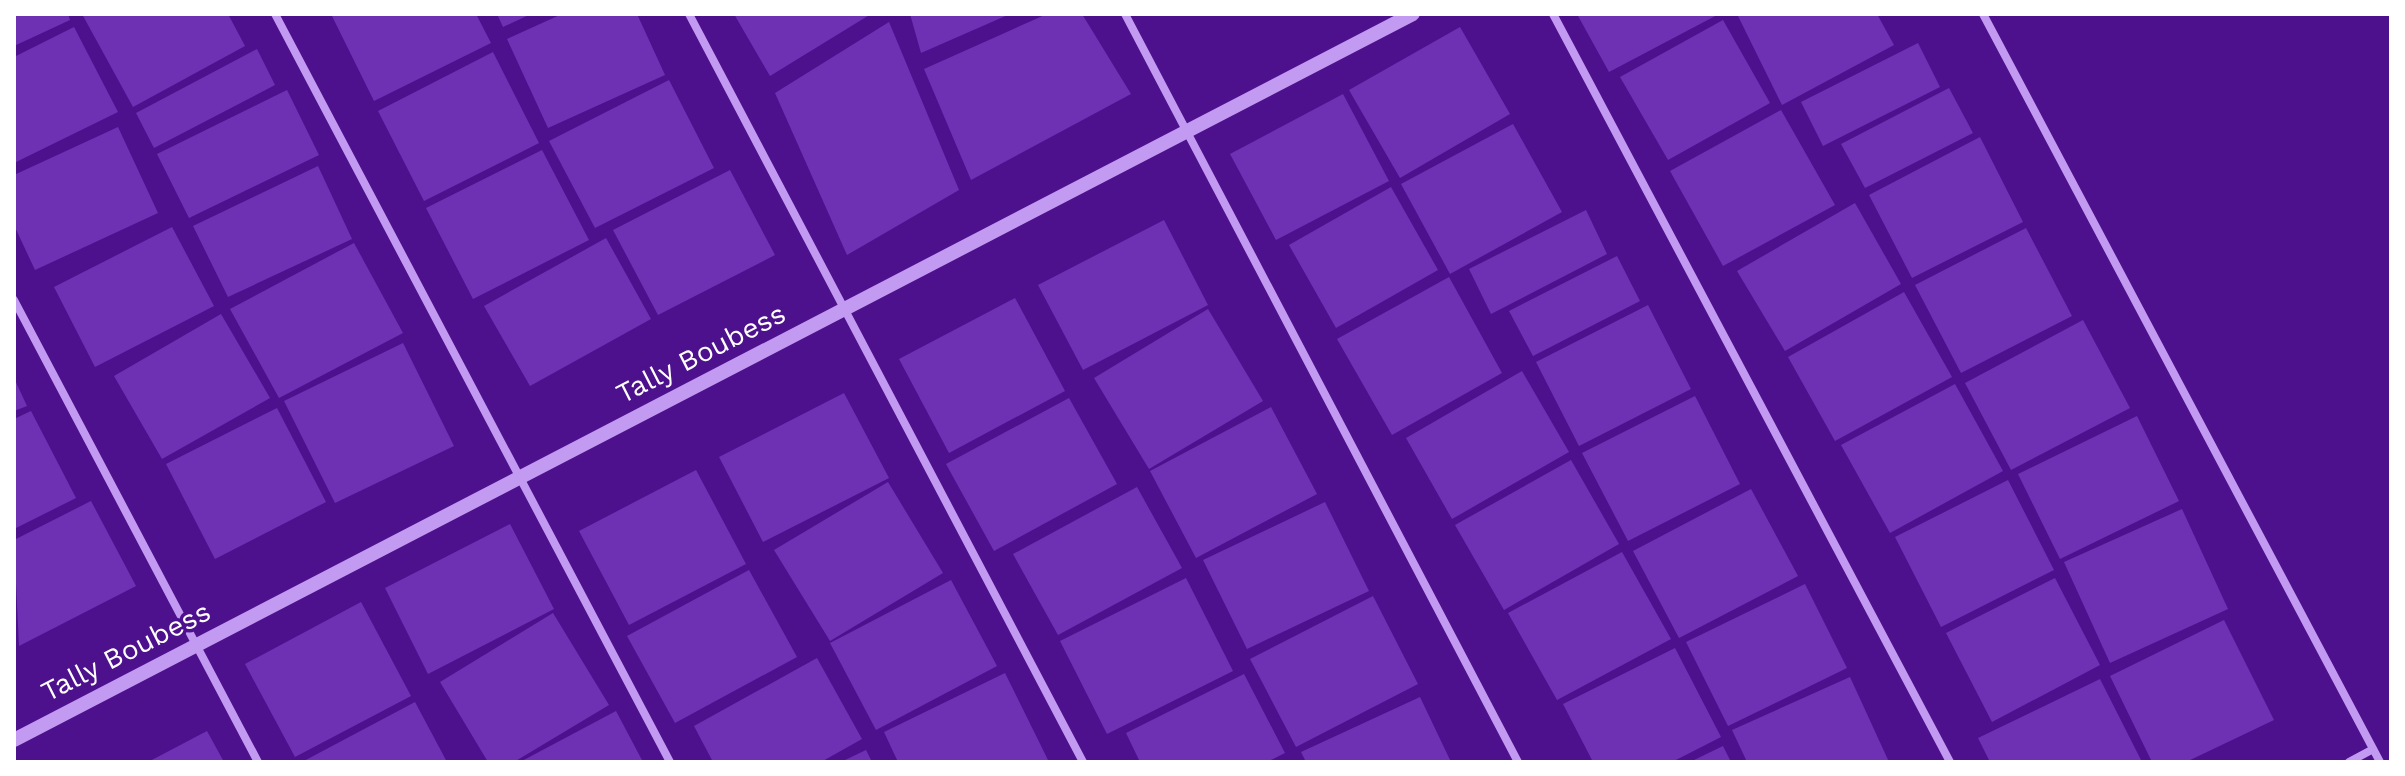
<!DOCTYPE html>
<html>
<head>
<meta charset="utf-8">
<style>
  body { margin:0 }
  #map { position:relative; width:2405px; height:776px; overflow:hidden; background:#4e118d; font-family:"Work Sans",sans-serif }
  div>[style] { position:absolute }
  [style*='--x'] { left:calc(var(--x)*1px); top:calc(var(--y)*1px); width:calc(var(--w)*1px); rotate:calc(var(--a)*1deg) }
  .building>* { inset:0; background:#6f31b4 }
  .minor>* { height:8px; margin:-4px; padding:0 4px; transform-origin:4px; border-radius:4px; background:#c39af2 }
  .tertiary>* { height:14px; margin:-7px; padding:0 7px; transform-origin:7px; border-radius:7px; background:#c39af2 }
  span { translate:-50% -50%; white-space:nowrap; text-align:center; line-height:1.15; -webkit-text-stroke:7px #4e118d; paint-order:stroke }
  .street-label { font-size:28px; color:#fff }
  .frame { position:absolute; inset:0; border:16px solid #fff; pointer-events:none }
</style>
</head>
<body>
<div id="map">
  <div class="building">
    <i style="clip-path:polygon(14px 14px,68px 14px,70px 20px,14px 46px)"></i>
    <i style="clip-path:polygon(82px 14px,228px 14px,245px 46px,133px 107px)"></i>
    <i style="clip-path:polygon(331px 14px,476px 14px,491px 43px,374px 101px)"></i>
    <i style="clip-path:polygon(497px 14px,531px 14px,503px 27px)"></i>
    <i style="clip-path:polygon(562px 14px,637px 14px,665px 75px,548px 128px,507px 39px)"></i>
    <i style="clip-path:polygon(734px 14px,871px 14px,770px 76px)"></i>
    <i style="clip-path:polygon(910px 14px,1010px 14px,921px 53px)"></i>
    <i style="clip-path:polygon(1047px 14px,1082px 14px,1131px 94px,971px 180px,924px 69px)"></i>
    <i style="clip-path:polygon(1577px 14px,1719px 14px,1609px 72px)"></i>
    <i style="clip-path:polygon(1737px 14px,1877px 14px,1894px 45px,1782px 105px)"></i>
    <i style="clip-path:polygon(1723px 20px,1770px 103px,1668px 160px,1620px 77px)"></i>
    <i style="clip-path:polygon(889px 22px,959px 190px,847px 255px,775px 93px)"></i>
    <i style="clip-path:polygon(74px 27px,118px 112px,14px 163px,14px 57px)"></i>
    <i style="clip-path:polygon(1460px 27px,1510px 114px,1400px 178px,1349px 90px)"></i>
    <i style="clip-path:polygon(1918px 43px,1940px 87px,1823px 146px,1801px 102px)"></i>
    <i style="clip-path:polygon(257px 49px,275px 85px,154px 148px,136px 113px)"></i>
    <i style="clip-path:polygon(493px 52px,539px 143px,424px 201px,378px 111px)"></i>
    <i style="clip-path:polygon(669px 80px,714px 168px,595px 228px,549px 141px)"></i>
    <i style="clip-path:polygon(1949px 88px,1973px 133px,1865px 188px,1841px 144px)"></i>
    <i style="clip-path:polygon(287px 90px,319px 155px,189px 218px,157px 154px)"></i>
    <i style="clip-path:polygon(1343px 94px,1389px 181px,1276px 240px,1230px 154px)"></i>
    <i style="clip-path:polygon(1781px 110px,1835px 205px,1723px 266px,1670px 171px)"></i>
    <i style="clip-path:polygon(1513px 124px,1562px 212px,1450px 274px,1401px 184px)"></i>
    <i style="clip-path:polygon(118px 127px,158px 213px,35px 270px,14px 225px,14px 175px)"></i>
    <i style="clip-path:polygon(1980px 137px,2023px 222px,1912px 278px,1869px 195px)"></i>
    <i style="clip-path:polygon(542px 150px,589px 240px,473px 299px,426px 208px)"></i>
    <i style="clip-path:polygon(318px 166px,352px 239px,228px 297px,193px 226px)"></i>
    <i style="clip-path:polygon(730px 170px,775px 255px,658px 315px,613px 230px)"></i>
    <i style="clip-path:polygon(1391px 187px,1438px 270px,1336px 328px,1289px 245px)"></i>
    <i style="clip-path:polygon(1855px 203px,1901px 284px,1785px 351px,1737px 271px)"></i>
    <i style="clip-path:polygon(1586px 210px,1607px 254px,1491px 314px,1469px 269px)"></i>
    <i style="clip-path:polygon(1164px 220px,1208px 305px,1083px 370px,1038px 285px)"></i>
    <i style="clip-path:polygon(172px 227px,214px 306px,95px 367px,54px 287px)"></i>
    <i style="clip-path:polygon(2026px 228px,2072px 316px,1961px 373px,1915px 285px)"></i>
    <i style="clip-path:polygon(606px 238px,651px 319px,530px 386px,484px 306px)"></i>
    <i style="clip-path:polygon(354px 243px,403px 333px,279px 398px,230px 309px)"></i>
    <i style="clip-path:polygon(1617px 256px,1640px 301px,1533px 356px,1509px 311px)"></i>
    <i style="clip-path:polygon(1449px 277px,1502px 373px,1392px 435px,1337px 339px)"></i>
    <i style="clip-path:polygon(1904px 292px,1952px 377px,1835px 441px,1788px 357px)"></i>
    <i style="clip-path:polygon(1015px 298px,1065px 391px,949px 453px,899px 359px)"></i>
    <i style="clip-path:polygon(1648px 305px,1691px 389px,1579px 446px,1536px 362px)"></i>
    <i style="clip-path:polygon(1208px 309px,1263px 401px,1149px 469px,1094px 378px)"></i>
    <i style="clip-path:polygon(221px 314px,270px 398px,162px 459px,114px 376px)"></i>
    <i style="clip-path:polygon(2083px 320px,2130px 408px,2011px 470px,1965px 383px)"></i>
    <i style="clip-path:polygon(403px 343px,454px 446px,335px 503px,284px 401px)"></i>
    <i style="clip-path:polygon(1522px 371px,1569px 452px,1452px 519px,1406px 438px)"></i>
    <i style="clip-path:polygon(14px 378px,27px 406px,14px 411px)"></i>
    <i style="clip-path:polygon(1955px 384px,2003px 471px,1890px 533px,1841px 445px)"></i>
    <i style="clip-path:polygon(844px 393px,889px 478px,763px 542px,719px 457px)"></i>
    <i style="clip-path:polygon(1695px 396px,1740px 484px,1628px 541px,1582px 453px)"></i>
    <i style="clip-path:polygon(1069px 398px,1117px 484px,994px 551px,946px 464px)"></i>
    <i style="clip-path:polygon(1271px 407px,1317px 494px,1196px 558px,1150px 471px)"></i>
    <i style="clip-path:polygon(277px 408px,326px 502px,215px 559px,166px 464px)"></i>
    <i style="clip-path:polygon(31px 411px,76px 498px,14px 529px,14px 419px)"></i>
    <i style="clip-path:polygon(2137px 416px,2179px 501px,2060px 559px,2018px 474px)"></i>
    <i style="clip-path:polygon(1571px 460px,1619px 544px,1504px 610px,1455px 525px)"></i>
    <i style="clip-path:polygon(696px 470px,746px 564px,629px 625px,579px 531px)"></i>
    <i style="clip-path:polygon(2008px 480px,2054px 570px,1941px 627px,1895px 537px)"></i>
    <i style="clip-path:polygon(888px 482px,943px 573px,830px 641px,774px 550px)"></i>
    <i style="clip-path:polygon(1137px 487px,1182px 568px,1058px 635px,1013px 554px)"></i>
    <i style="clip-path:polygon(1751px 489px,1798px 576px,1679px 638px,1633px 551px)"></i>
    <i style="clip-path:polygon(91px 501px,136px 586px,19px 646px,14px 540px)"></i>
    <i style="clip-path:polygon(1325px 502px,1369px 591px,1247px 649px,1203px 560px)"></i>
    <i style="clip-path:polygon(2182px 509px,2228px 609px,2110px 663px,2064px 562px)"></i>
    <i style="clip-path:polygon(510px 524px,554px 609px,428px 674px,385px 588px)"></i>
    <i style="clip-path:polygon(1622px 552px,1671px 639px,1557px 700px,1508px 613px)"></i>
    <i style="clip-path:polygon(749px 570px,797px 657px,675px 723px,627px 636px)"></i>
    <i style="clip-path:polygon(1186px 578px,1233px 671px,1107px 734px,1060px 641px)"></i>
    <i style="clip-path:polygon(2055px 578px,2100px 665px,1992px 722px,1946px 633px)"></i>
    <i style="clip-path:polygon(951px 580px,997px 666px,876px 730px,830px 643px)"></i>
    <i style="clip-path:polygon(1805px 584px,1847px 668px,1728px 726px,1686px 642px)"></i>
    <i style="clip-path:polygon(1373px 596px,1418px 684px,1296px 747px,1250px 659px)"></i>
    <i style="clip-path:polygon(361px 602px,411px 696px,295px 757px,245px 664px)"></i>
    <i style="clip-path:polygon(553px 613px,609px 705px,514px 762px,488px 762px,440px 682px)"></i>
    <i style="clip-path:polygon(2224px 620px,2274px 720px,2186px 762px,2152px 762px,2110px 676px)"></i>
    <i style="clip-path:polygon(1675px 648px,1721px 737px,1672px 762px,1593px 762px,1563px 704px)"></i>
    <i style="clip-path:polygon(817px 658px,862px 739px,821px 762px,713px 762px,694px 726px)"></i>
    <i style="clip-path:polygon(1005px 673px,1049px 762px,898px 762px,884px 732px)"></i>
    <i style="clip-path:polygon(1244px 674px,1285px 753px,1267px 762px,1140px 762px,1126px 733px)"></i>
    <i style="clip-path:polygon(1850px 677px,1889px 762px,1747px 762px,1732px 730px)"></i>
    <i style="clip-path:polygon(2100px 679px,2142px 762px,1990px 762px,1978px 738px)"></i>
    <i style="clip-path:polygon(1420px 697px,1451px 762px,1306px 762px,1301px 752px)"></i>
    <i style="clip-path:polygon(415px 702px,447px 762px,302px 762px)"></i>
    <i style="clip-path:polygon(616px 711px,643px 762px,520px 762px)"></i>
    <i style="clip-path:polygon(207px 731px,224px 762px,148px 762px)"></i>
    <i style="clip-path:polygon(1723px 746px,1731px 762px,1690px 762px)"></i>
    <i style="clip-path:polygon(866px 750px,872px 762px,841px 762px)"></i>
  </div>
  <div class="minor">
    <i style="--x:275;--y:14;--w:846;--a:62.16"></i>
    <i style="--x:689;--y:14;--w:845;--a:62.22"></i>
    <i style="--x:1125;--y:14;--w:845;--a:62.28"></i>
    <i style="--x:1553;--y:14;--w:847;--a:62.04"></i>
    <i style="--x:1983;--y:14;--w:847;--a:62.04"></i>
    <i style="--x:14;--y:300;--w:522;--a:62.16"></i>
    <i style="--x:2349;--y:762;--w:27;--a:-28"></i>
  </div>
  <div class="tertiary">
    <i style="--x:14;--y:740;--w:1576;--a:-27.43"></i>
  </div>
  <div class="street-label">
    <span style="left:701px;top:354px;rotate:-27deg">Tally Boubess</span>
    <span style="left:126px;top:652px;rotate:-27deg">Tally Boubess</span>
  </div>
  <div class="frame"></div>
</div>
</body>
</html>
